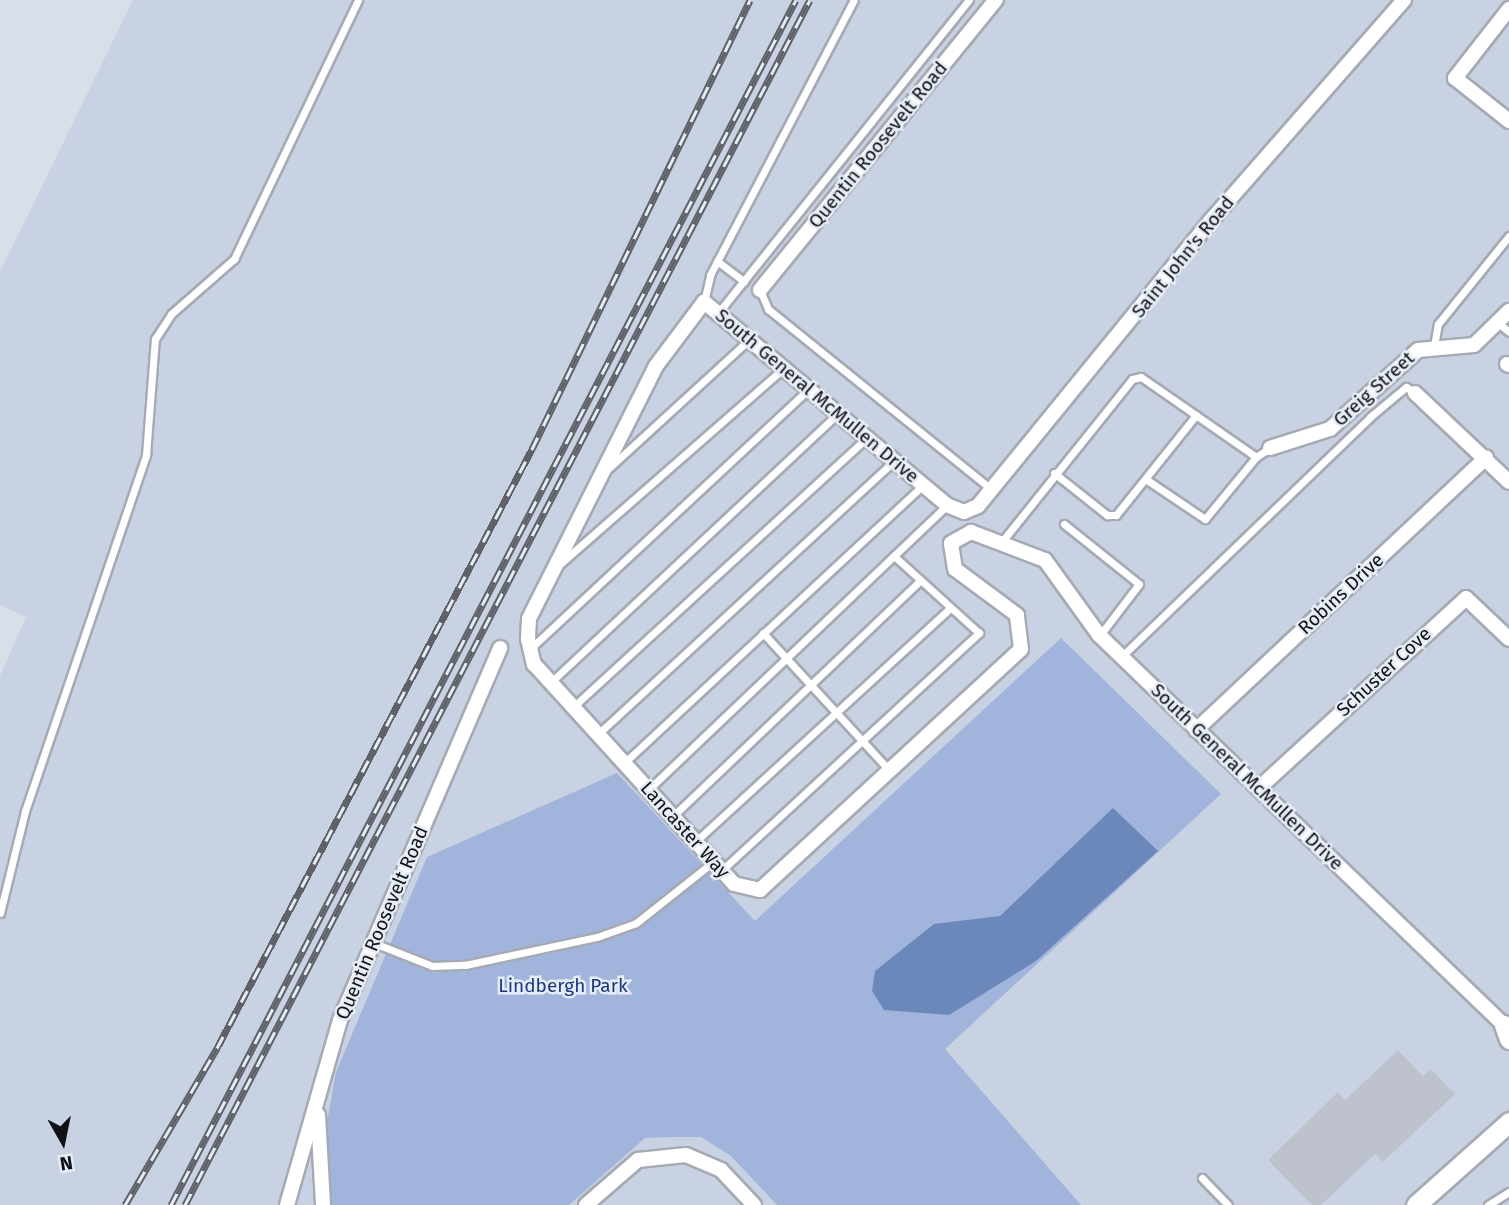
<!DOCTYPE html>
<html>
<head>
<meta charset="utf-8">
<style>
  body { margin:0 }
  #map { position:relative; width:1509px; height:1205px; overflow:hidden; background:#d9dfe8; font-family:"Fira Sans",sans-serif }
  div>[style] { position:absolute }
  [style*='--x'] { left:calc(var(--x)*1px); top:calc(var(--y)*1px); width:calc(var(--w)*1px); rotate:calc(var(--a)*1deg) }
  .built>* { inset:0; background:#c9d2e3 }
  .green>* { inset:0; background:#a1b5dc }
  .water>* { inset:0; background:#6c87ba }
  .building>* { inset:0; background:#bdc2cc }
  .roads { filter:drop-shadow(2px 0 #a5aab3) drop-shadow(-2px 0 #a5aab3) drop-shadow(0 2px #a5aab3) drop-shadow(0 -2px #a5aab3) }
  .service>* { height:7px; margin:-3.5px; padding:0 3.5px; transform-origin:3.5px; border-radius:3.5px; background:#fff }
  .minor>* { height:14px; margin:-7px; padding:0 7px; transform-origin:7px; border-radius:7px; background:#fff }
  .secondary>* { height:19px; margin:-9.5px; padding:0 9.5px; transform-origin:9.5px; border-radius:9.5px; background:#fff }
  .rail>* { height:7px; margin-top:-3.5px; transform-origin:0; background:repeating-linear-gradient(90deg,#e6ecf6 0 13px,#5f6167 0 26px); box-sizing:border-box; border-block:2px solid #5f6167 }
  span { translate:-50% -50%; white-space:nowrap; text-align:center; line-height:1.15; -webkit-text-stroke:5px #e6ecf6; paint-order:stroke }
  .street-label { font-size:19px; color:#101115 }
  .park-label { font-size:19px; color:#1b3979 }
  .north { position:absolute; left:28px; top:1107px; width:70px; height:70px; -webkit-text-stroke:5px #e6ecf6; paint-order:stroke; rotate:171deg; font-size:19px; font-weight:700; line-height:28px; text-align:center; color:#101115 }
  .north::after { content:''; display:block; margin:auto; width:24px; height:32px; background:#101115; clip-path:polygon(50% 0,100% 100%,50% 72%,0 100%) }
</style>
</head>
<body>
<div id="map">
  <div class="built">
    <i style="clip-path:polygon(133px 0,1509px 0,1509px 1205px,0 1205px,0 676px,26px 617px,0 605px,0 272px)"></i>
  </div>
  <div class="green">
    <i style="clip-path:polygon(1061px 638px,1221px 794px,945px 1049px,1081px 1205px,777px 1205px,731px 1156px,701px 1137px,671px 1137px,645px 1138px,569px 1205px,331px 1205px,327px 1122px,336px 1072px,427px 857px,617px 773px,755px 921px)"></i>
  </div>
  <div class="water">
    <i style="clip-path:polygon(1113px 808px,1158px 851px,1036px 961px,949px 1015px,884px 1010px,872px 991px,875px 971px,934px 924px,1000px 916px)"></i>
  </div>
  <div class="building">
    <i style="clip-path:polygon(1398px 1050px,1423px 1076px,1431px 1069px,1455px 1094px,1383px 1162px,1375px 1154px,1321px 1205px,1312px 1205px,1268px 1160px,1338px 1092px,1345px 1100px)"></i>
  </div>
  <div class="roads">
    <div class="service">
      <i style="--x:717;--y:261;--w:34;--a:37"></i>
      <i style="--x:760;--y:290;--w:21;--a:67"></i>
      <i style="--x:768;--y:309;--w:288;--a:38.9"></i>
      <i style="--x:704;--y:302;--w:28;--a:-77"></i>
      <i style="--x:710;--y:275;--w:310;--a:-62.4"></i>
      <i style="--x:718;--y:313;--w:401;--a:-51.3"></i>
      <i style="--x:1498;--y:323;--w:14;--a:39"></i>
      <i style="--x:1434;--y:346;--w:22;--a:-80"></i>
      <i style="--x:1438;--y:324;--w:113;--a:-51.1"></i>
      <i style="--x:609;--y:468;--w:191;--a:-42.5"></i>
      <i style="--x:1054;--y:473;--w:68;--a:38.4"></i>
      <i style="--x:1107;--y:515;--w:9;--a:0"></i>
      <i style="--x:1116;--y:515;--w:128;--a:-51.3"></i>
      <i style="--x:1147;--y:480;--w:70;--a:33.9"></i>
      <i style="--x:1205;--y:519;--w:80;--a:-50.6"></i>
      <i style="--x:1064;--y:524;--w:96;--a:38.7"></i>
      <i style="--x:1139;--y:584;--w:64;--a:127.4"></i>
      <i style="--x:1000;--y:544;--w:211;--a:-51.3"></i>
      <i style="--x:1132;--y:379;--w:9;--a:-13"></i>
      <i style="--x:1141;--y:377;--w:140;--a:34.8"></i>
      <i style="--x:1256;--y:457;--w:17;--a:-33"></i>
      <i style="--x:561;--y:563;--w:296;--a:-41.2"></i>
      <i style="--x:763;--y:633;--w:188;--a:47.4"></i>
      <i style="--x:531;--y:648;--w:380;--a:-43"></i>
      <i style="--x:1122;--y:656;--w:344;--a:-43.9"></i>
      <i style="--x:1370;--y:417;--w:47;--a:-39.8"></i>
      <i style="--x:1406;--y:387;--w:11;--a:34"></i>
      <i style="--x:551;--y:682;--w:393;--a:-43.1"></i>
      <i style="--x:573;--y:707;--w:398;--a:-42.5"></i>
      <i style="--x:598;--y:734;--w:403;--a:-42.7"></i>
      <i style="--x:624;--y:763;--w:408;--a:-42.9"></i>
      <i style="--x:649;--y:789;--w:412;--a:-43.6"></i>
      <i style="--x:673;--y:816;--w:341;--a:-43.6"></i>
      <i style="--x:696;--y:841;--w:345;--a:-42.5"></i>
      <i style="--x:722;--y:870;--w:350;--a:-42.7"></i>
      <i style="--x:979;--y:633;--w:115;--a:-137.8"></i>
      <i style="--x:0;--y:913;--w:105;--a:-76.2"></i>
      <i style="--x:25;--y:811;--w:376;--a:-71.2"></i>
      <i style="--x:146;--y:455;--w:116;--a:-85.6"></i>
      <i style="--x:155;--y:339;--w:30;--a:-57"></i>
      <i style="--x:171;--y:314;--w:84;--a:-41.1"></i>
      <i style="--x:234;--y:259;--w:287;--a:-64.4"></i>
      <i style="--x:374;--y:943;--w:62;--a:21.6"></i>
      <i style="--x:432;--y:966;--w:33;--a:-2"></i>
      <i style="--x:465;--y:965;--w:135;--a:-12"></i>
      <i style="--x:597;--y:937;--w:41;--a:-19.7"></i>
      <i style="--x:636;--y:923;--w:98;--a:-38.4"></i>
      <i style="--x:1202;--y:1178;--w:37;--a:46"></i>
      <i style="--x:1488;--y:1205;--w:25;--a:-32"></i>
    </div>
    <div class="minor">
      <i style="--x:1404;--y:0;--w:291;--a:131.2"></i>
      <i style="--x:1212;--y:219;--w:370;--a:129.2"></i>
      <i style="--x:978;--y:506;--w:15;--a:157"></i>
      <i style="--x:964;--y:512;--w:18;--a:-158"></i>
      <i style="--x:947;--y:505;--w:317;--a:-140.1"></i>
      <i style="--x:704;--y:302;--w:80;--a:126.9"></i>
      <i style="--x:656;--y:366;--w:283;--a:116.7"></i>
      <i style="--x:529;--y:619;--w:20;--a:93"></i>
      <i style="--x:528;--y:639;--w:26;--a:77"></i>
      <i style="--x:534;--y:664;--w:297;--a:47.7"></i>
      <i style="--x:734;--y:884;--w:27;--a:13"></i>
      <i style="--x:760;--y:890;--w:355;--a:-42.7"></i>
      <i style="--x:1021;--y:649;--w:34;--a:-97"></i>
      <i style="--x:1017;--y:615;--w:77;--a:-143.4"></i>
      <i style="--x:955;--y:569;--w:26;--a:-99"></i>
      <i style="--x:951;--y:543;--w:23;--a:-29"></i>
      <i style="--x:971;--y:532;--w:79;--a:20.7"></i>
      <i style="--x:1045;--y:560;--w:92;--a:54.2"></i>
      <i style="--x:1099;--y:635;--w:569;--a:43.93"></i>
      <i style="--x:1509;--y:9;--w:88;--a:128"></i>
      <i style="--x:1455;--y:78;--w:69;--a:38.5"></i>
      <i style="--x:760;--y:290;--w:374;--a:-50.9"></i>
      <i style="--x:1507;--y:364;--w:2;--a:27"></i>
      <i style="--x:1415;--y:393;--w:129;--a:43.4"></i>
      <i style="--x:1270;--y:448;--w:63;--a:-17.6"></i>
      <i style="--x:1330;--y:429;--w:118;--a:-41.9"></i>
      <i style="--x:1418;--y:350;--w:56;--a:-5.1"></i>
      <i style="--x:1474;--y:345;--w:49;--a:-44.2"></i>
      <i style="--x:1196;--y:730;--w:398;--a:-43.2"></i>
      <i style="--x:1259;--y:788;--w:281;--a:-42.5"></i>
      <i style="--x:1466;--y:598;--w:59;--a:43.6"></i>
      <i style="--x:318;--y:1115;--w:90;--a:86.8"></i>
      <i style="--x:287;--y:1205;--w:192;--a:-74"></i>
      <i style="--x:340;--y:1020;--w:405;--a:-66.7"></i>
      <i style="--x:586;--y:1205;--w:69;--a:-40.9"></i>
      <i style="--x:638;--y:1160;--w:48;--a:-5.9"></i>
      <i style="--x:686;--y:1155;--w:38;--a:23"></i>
      <i style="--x:721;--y:1170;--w:48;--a:46.7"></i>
    </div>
    <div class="secondary">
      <i style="--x:1504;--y:1025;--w:15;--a:70"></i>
      <i style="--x:1416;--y:1205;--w:125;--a:-41.7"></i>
    </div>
  </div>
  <div class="rail">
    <i style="--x:125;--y:1205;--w:182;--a:-59.6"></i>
    <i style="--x:217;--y:1048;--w:677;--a:-62.26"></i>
    <i style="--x:532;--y:449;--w:499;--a:-64.1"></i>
    <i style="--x:171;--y:1205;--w:1357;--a:-62.59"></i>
    <i style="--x:185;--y:1205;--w:1357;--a:-62.59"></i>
  </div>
  <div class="street-label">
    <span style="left:878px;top:145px;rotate:-51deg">Quentin Roosevelt Road</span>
    <span style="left:1183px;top:257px;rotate:-51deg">Saint John's Road</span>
    <span style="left:1374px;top:389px;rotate:-42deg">Greig Street</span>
    <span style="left:817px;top:396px;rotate:40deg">South General McMullen Drive</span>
    <span style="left:1341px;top:594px;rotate:-43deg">Robins Drive</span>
    <span style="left:1384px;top:672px;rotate:-43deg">Schuster Cove</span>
    <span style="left:1247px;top:777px;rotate:44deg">South General McMullen Drive</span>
    <span style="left:685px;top:830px;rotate:48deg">Lancaster Way</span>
    <span style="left:382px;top:923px;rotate:-67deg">Quentin Roosevelt Road</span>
  </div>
  <div class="park-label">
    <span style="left:563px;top:986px">Lindbergh Park</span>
  </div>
  <div class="north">N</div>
</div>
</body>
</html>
